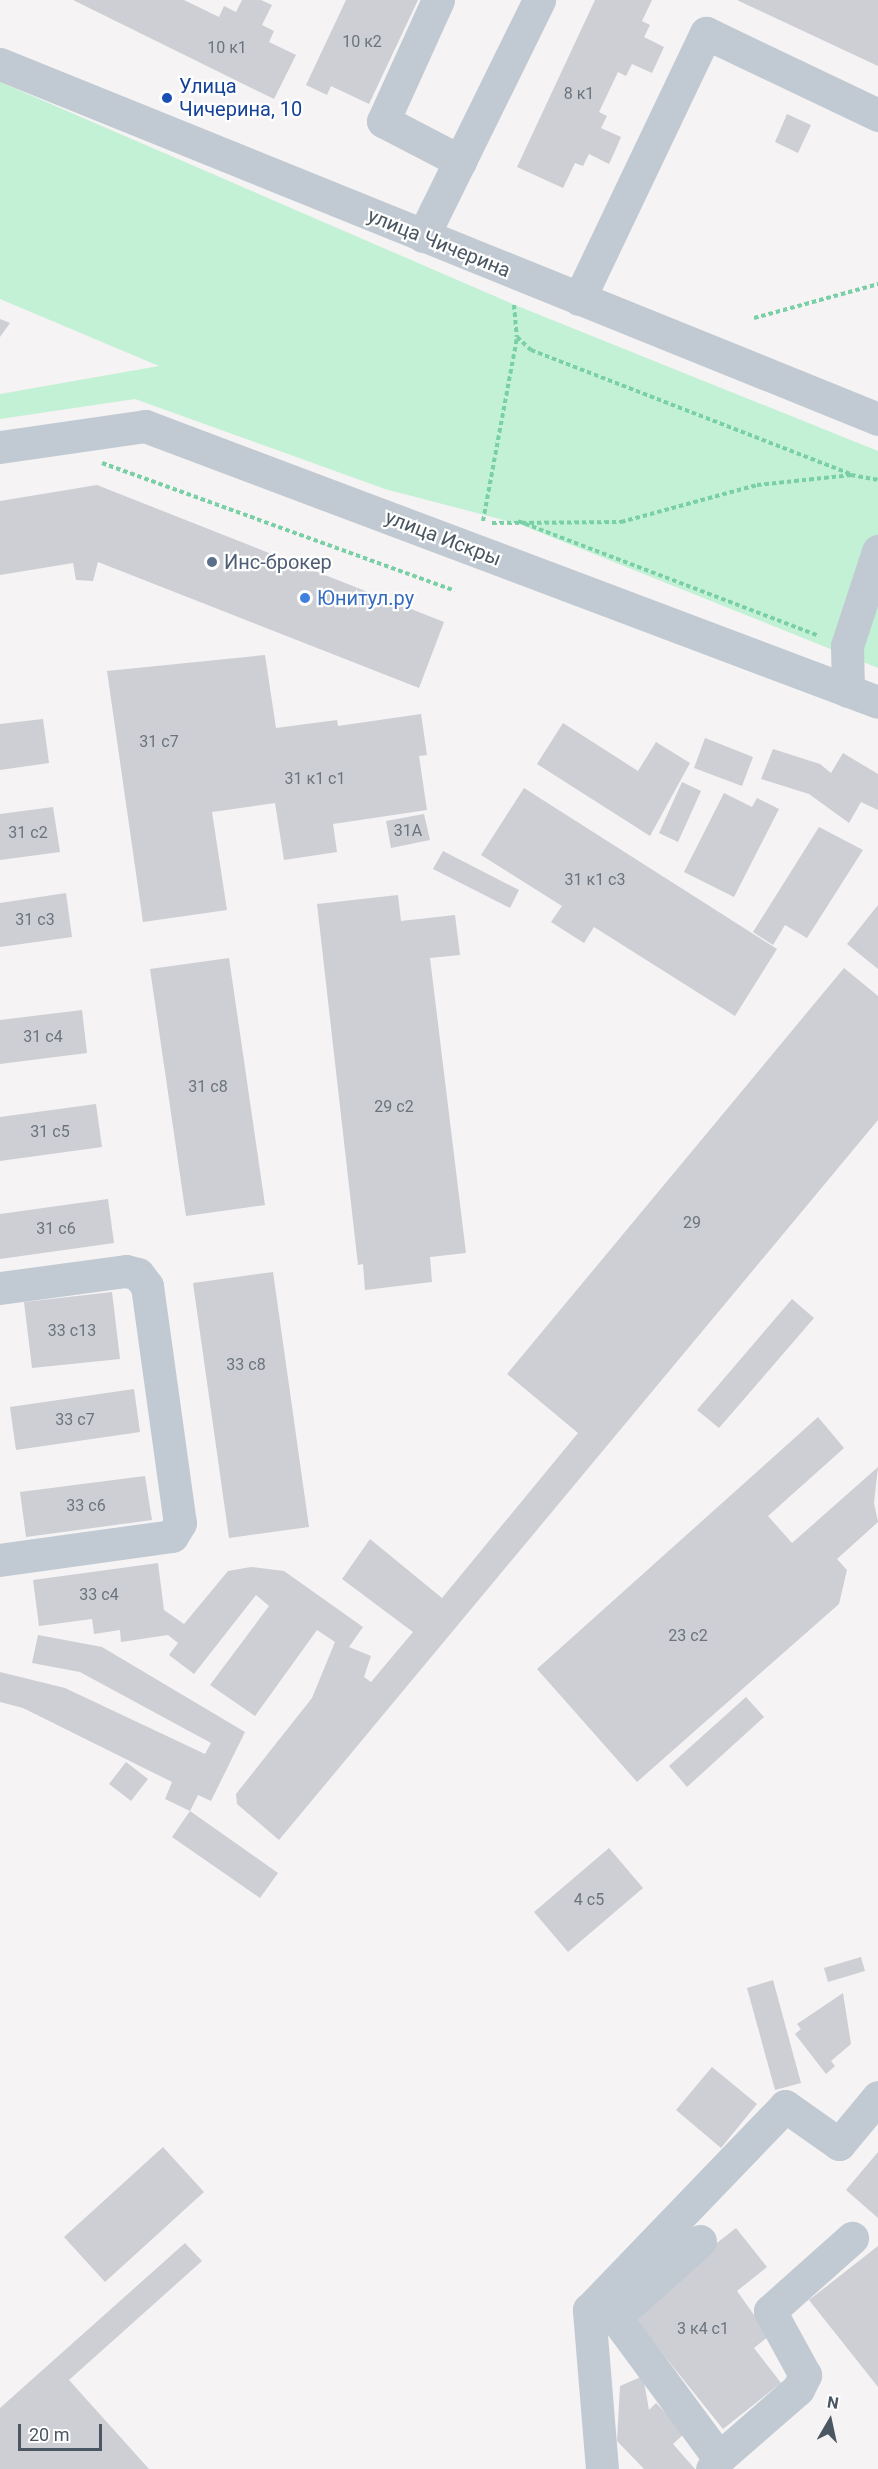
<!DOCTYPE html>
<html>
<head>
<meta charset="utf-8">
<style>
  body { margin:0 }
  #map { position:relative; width:878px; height:2469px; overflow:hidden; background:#f5f3f3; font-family:Roboto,sans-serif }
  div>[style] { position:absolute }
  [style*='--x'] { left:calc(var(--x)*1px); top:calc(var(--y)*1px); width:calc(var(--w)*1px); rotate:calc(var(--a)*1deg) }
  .green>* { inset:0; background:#c3f1d5 }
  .building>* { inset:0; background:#cdcfd5 }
  .path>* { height:4px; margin-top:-2px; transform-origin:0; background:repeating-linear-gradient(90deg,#7ad0a6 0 4.5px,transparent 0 7.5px) }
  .minor>* { height:33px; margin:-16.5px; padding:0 16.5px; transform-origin:16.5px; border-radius:16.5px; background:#c1cad2 }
  .dots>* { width:16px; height:16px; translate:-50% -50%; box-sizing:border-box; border:3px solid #fff; border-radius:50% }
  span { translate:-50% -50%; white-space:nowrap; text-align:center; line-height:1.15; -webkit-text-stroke:4.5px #fff; paint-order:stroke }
  .number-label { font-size:16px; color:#6b747e }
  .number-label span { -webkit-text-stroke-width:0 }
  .transit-label { font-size:20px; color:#164399 }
  .left { translate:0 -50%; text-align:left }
  .street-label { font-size:20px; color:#4a5661 }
  .service-label { font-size:20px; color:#4e5e75 }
  .shop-label { font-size:20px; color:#366cbe }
  .north { position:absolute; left:800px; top:2391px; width:60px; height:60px; -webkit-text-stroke:4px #fff; paint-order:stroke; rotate:9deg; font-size:16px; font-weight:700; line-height:24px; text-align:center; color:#4a5661 }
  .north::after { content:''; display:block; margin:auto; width:21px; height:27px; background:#4a5661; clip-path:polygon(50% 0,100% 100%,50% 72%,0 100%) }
  .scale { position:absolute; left:18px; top:2424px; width:84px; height:27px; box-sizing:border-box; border:3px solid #4a5661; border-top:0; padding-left:8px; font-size:18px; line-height:21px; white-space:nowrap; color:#4a5661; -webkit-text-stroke:4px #fff; paint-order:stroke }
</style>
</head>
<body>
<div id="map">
  <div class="green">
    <i style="clip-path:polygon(0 82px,515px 305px,878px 451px,878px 668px,519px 524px,385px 489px,135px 399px,0 419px,0 394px,159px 366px,0 299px)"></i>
  </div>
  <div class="building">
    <i style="clip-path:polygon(73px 0,184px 0,219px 17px,224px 6px,236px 12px,242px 0,261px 0,272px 5px,262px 25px,274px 31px,269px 42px,296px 55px,274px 99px)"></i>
    <i style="clip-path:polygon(346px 0,418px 0,369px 104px,331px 86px,327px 95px,306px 85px)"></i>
    <i style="clip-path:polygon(595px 0,652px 0,642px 21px,650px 25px,644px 37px,664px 47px,652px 73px,632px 64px,626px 76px,618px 72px,599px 112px,607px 116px,601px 128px,621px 137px,615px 151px,609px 164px,589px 154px,583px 166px,575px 163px,563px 188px,517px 167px)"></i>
    <i style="clip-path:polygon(737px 0,878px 0,878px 66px)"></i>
    <i style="clip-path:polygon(787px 114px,811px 125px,798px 153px,775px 142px)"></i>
    <i style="clip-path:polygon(0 319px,10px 323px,0 337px)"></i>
    <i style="clip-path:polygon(97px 485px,444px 622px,419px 688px,98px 562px,93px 581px,76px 580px,73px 563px,0 575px,0 501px)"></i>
    <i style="clip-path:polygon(265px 655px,276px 728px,337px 720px,338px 726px,421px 714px,427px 755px,419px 756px,427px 810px,333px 824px,337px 852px,284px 860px,275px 803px,212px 812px,227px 910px,143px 922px,107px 671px)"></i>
    <i style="clip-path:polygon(43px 719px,49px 763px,0 770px,0 724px)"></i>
    <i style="clip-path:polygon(563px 723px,638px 771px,656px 742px,690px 763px,650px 836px,537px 764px)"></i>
    <i style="clip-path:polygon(705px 738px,753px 757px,742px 786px,694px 768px)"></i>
    <i style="clip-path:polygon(773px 749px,820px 764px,831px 773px,843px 753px,878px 774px,878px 810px,861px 802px,849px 823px,809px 794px,761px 779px)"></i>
    <i style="clip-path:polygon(682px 782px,701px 791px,678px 842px,659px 833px)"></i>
    <i style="clip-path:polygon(524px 788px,777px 949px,735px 1016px,594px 927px,584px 943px,551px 922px,562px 906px,481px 855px)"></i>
    <i style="clip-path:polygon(724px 793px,752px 807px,757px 798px,779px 809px,734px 897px,684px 872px)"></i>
    <i style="clip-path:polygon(53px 807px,60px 852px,0 860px,0 814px)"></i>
    <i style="clip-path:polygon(424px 814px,430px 840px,391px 848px,386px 821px)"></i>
    <i style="clip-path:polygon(819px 827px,863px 850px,807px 938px,785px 925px,773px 945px,753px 932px)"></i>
    <i style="clip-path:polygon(443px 851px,519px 890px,510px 908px,433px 869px)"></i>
    <i style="clip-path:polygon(66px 893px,72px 937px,0 947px,0 903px)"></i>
    <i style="clip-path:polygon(398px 895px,401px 921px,455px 915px,460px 955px,430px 958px,466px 1253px,430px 1257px,432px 1282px,365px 1290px,363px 1264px,358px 1265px,317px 904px)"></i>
    <i style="clip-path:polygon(878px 905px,878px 969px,847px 944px)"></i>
    <i style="clip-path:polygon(229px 958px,265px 1205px,186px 1216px,150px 969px)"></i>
    <i style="clip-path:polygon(844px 968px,878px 996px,878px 1120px,279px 1840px,237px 1804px,236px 1794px,312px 1698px,335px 1642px,317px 1630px,255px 1716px,210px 1685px,269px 1606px,256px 1595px,194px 1674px,169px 1655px,178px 1643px,168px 1635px,121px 1642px,120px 1630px,94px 1634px,92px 1619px,39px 1626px,33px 1580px,158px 1563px,164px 1610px,184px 1624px,228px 1571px,251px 1567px,284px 1571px,363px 1627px,349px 1647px,371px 1656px,364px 1677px,371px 1682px,413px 1632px,342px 1579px,370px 1539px,442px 1598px,578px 1433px,507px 1374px)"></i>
    <i style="clip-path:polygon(82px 1010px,87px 1053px,0 1064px,0 1020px)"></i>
    <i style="clip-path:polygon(96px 1104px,102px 1147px,0 1161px,0 1117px)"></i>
    <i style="clip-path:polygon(108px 1199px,114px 1243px,0 1259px,0 1214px)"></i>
    <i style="clip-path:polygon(273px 1272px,309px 1527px,229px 1538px,193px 1283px)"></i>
    <i style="clip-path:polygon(112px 1292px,120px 1359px,32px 1368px,24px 1302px)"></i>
    <i style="clip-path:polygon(792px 1299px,814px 1318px,719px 1428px,697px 1410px)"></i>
    <i style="clip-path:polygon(134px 1389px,140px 1432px,16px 1450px,10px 1407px)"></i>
    <i style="clip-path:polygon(818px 1417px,844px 1448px,768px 1516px,792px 1543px,878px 1467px,874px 1503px,878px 1522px,837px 1559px,847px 1570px,839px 1604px,637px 1782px,537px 1669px)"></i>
    <i style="clip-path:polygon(145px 1476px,152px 1520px,26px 1537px,20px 1492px)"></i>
    <i style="clip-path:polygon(38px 1635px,102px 1647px,245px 1732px,211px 1801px,198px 1795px,190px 1811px,278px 1873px,260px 1898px,172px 1837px,190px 1811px,165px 1799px,172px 1782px,23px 1708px,0 1702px,0 1672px,65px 1688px,205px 1754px,211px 1743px,80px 1672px,32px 1663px)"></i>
    <i style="clip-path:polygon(746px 1697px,764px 1717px,687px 1787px,669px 1766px)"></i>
    <i style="clip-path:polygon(126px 1762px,148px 1779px,131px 1801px,109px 1784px)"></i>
    <i style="clip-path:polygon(609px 1848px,643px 1888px,568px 1952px,534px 1912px)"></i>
    <i style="clip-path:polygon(861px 1957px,865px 1971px,828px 1982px,824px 1968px)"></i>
    <i style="clip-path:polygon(773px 1980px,801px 2083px,775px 2090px,747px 1988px)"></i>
    <i style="clip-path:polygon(843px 1993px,851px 2044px,831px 2061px,835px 2066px,826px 2074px,795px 2034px,801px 2029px,797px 2024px)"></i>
    <i style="clip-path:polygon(712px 2067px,757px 2104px,721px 2148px,676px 2110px)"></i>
    <i style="clip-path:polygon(163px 2147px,204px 2192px,105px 2282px,64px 2237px)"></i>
    <i style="clip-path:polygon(878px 2152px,878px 2218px,846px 2190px)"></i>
    <i style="clip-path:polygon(736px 2228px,767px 2267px,737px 2291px,769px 2336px,754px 2348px,781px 2383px,723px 2429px,629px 2312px)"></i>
    <i style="clip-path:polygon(185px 2243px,202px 2261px,69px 2380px,149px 2469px,0 2469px,0 2408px)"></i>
    <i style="clip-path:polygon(878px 2246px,878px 2387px,809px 2300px)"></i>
    <i style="clip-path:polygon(643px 2376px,649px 2410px,656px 2403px,685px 2433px,673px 2444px,695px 2469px,644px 2469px,617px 2441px,620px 2386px)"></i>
  </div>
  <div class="path">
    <i style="--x:514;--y:305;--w:32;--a:85"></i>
    <i style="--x:517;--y:337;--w:19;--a:43"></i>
    <i style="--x:531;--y:350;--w:343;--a:21.2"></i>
    <i style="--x:754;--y:318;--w:129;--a:-15.3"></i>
    <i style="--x:102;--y:463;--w:375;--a:19.9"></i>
    <i style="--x:483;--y:521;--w:187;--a:-79.5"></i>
    <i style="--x:518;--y:521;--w:322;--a:20.9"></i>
    <i style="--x:492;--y:523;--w:129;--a:-0.4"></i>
    <i style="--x:621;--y:522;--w:141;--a:-15.2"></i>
    <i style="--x:757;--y:485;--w:95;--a:-6.1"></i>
    <i style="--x:851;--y:475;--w:27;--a:10"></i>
  </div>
  <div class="minor">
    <i style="--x:438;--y:0;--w:133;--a:114.4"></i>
    <i style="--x:383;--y:121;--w:87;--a:27.5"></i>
    <i style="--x:0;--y:64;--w:947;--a:22.01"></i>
    <i style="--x:423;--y:236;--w:263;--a:-63.8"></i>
    <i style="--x:579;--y:299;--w:295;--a:-64.5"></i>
    <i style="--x:706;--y:33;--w:191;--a:25.5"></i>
    <i style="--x:0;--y:447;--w:147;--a:-8.2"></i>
    <i style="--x:145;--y:426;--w:783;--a:20.63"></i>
    <i style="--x:848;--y:691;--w:45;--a:-91.3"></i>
    <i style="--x:847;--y:646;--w:100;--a:-71.9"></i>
    <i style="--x:0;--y:1288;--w:127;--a:-7.7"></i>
    <i style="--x:126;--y:1271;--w:12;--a:14"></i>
    <i style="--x:138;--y:1274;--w:15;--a:53"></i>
    <i style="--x:147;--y:1286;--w:239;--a:82.1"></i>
    <i style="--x:180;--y:1523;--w:15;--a:122"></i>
    <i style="--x:172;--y:1536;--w:174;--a:172.1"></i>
    <i style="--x:700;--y:2241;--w:114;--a:138.2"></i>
    <i style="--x:615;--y:2317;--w:175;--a:53.6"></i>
    <i style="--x:719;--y:2458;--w:13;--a:122"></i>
    <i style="--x:719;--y:2458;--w:105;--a:-41.1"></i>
    <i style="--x:798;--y:2389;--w:16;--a:-63"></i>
    <i style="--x:805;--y:2375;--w:73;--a:-118.7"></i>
    <i style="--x:770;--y:2311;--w:110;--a:-41.7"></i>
    <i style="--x:602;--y:2469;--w:160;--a:-94.7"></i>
    <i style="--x:589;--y:2310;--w:283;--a:-46.1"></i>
    <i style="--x:785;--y:2106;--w:66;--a:35.1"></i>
    <i style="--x:839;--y:2144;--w:61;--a:-50.3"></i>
  </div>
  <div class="dots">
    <i style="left:167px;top:98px;background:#1a4fb4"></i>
    <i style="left:212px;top:562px;background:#5c6f8a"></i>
    <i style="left:305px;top:598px;background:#3f7fe0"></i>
  </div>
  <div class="number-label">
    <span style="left:362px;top:42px">10 к2</span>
    <span style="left:227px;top:48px">10 к1</span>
    <span style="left:579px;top:94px">8 к1</span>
    <span style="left:159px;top:742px">31 с7</span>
    <span style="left:315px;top:779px">31 к1 с1</span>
    <span style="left:408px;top:831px">31А</span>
    <span style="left:28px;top:833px">31 с2</span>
    <span style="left:595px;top:880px">31 к1 с3</span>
    <span style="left:35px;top:920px">31 с3</span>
    <span style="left:43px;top:1037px">31 с4</span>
    <span style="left:208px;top:1087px">31 с8</span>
    <span style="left:394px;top:1107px">29 с2</span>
    <span style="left:50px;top:1132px">31 с5</span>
    <span style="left:692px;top:1223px">29</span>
    <span style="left:56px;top:1229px">31 с6</span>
    <span style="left:72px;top:1331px">33 с13</span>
    <span style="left:246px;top:1365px">33 с8</span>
    <span style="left:75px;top:1420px">33 с7</span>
    <span style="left:86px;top:1506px">33 с6</span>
    <span style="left:99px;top:1595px">33 с4</span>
    <span style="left:688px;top:1636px">23 с2</span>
    <span style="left:589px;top:1900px">4 с5</span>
    <span style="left:703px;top:2329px">3 к4 с1</span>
  </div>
  <div class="transit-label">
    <span class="left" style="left:179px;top:98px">Улица<br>Чичерина, 10</span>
  </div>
  <div class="street-label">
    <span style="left:439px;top:243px;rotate:22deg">улица Чичерина</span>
    <span style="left:443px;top:538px;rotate:21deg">улица Искры</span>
  </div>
  <div class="service-label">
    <span class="left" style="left:224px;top:562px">Инс-брокер</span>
  </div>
  <div class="shop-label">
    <span class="left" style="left:317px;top:598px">Юнитул.ру</span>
  </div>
  <div class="north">N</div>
  <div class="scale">20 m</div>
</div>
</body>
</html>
